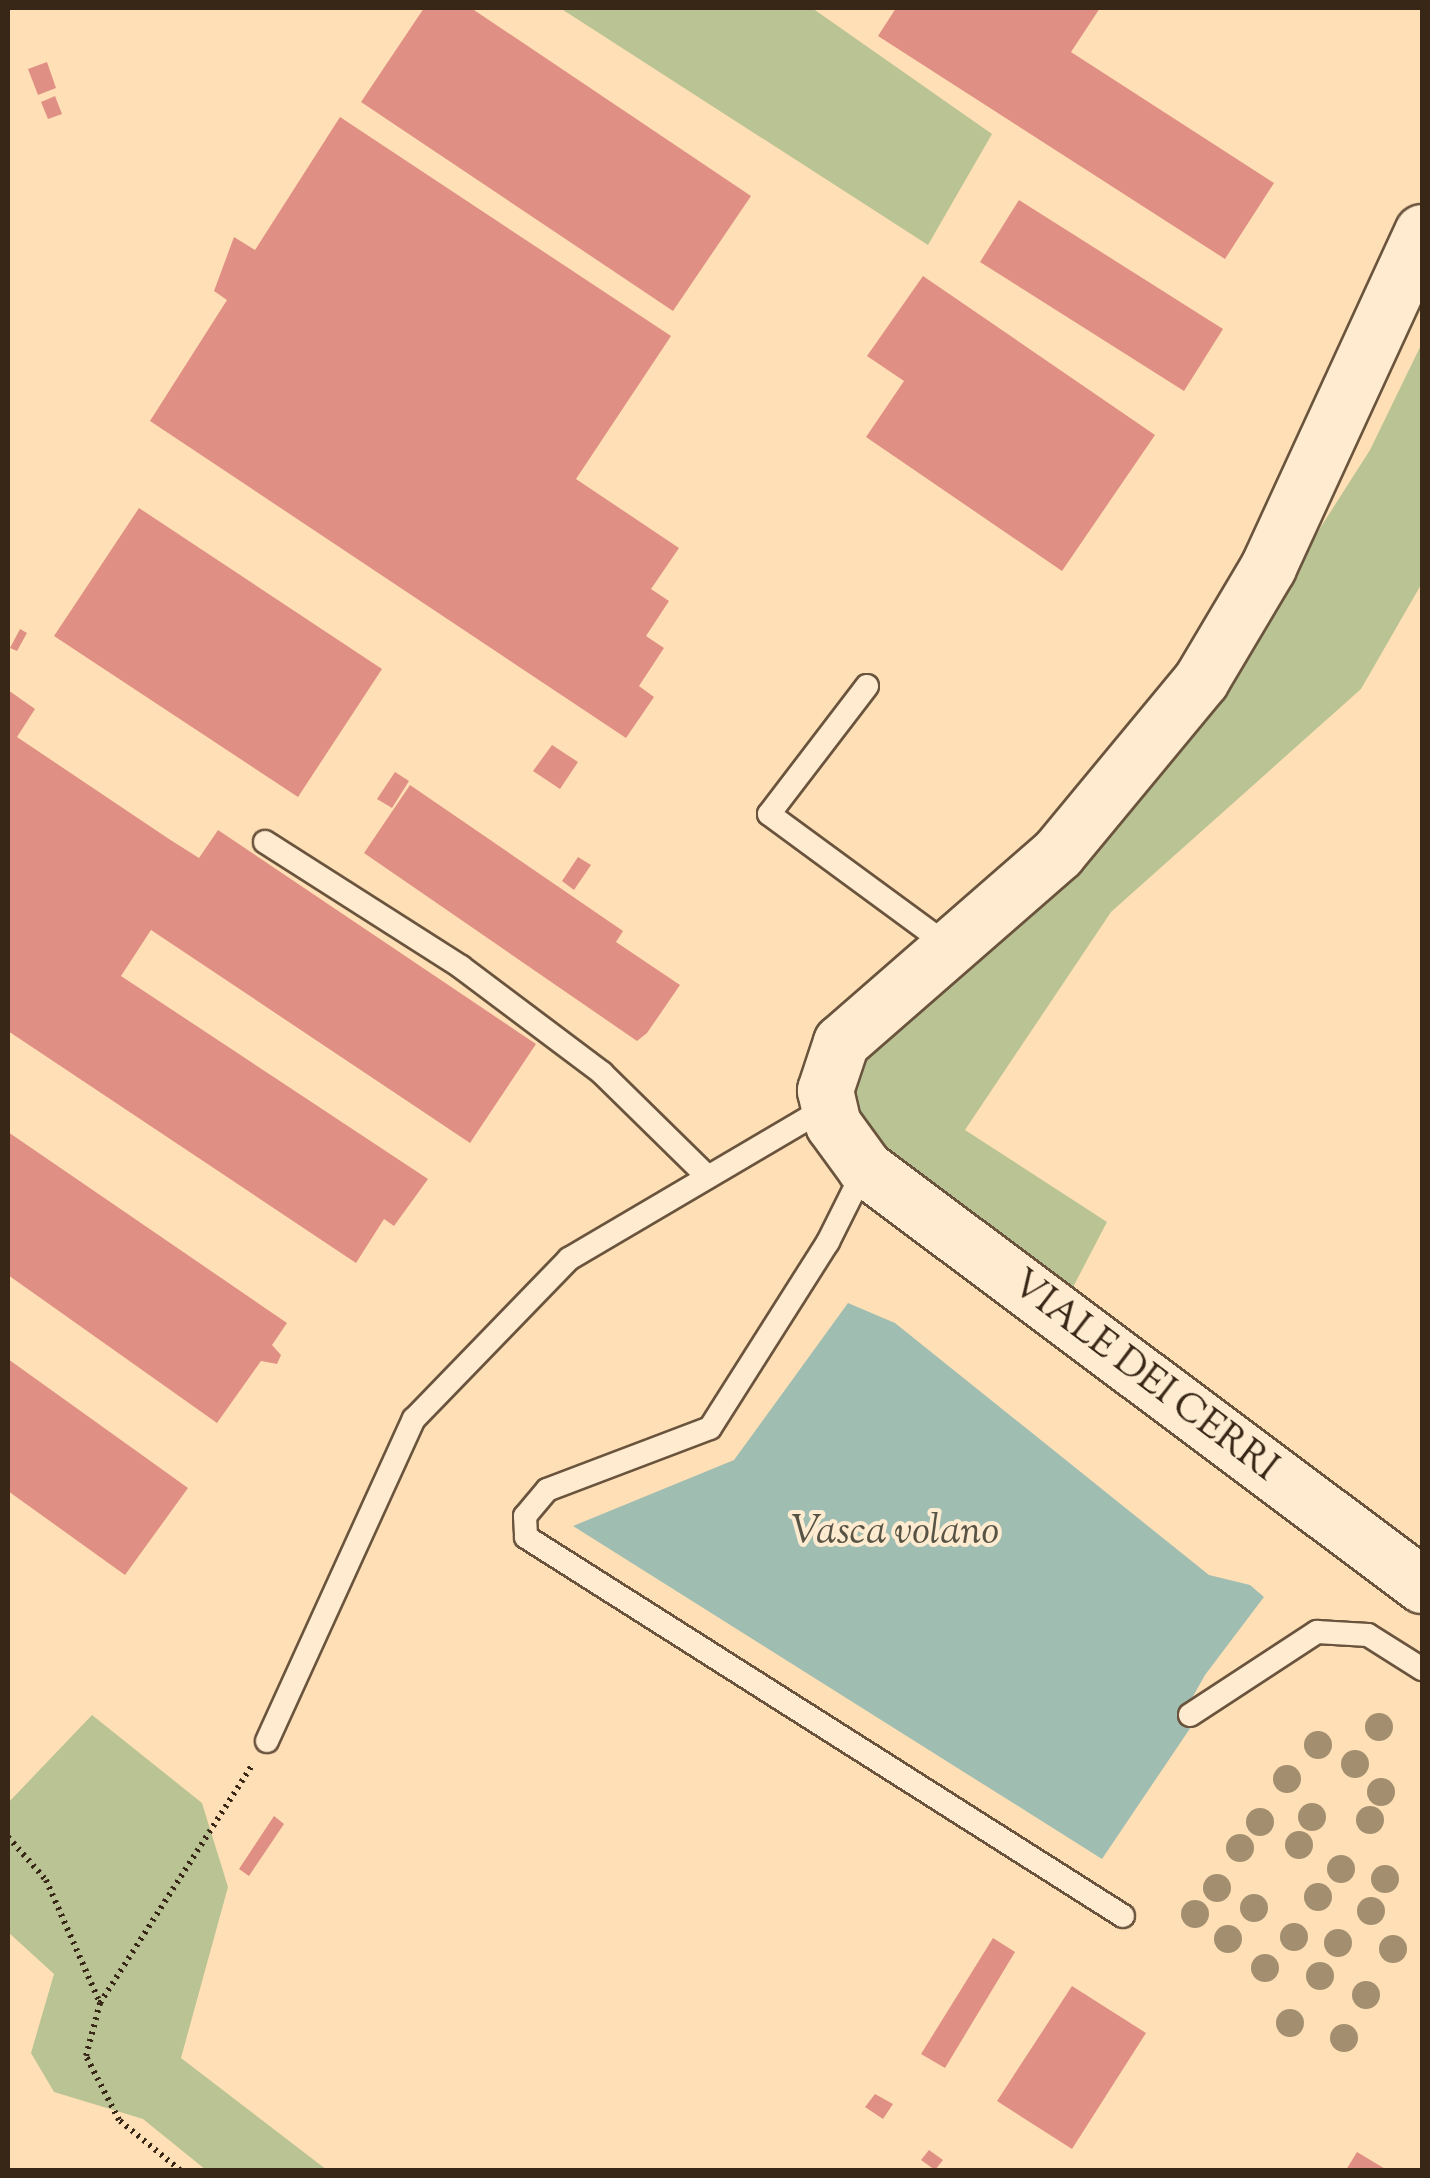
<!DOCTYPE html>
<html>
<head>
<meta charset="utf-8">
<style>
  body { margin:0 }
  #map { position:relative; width:1430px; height:2178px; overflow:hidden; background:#ffe0b6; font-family:"Sorts Mill Goudy",serif }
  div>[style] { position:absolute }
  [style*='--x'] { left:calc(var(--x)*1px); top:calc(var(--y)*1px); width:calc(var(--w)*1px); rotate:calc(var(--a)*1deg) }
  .green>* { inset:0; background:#bac393 }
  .water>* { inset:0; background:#a0bdb2 }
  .building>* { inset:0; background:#e08f84 }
  .path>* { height:6px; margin-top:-3px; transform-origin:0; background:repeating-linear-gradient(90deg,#382616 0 2.5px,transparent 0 7.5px) }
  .roads { filter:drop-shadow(2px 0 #6a543e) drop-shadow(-2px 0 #6a543e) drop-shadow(0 2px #6a543e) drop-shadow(0 -2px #6a543e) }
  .lane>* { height:22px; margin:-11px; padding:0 11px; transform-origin:11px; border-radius:11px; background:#ffebd0 }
  .secondary>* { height:55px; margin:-27.5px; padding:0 27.5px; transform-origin:27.5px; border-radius:27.5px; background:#ffebd0 }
  .trees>* { width:28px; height:28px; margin:-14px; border-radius:50%; background:#a38f6f }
  span { translate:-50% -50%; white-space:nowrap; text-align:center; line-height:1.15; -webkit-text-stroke:8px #ffebd0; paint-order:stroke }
  .street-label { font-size:38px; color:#382616 }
  .water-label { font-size:40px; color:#575345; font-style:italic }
  .frame { position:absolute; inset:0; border:10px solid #382616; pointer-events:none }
</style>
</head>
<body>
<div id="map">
  <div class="green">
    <i style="clip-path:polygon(560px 8px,812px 8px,992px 134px,928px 245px)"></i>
    <i style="clip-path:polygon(1422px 343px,1422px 583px,1361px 689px,1111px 912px,965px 1130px,1107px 1222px,1071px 1291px,862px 1132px,853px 1097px,860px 1056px,1200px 716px,1370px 450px)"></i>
    <i style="clip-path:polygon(92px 1715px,202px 1803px,228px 1887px,181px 2058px,327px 2170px,206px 2170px,143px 2119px,54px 2092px,31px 2053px,54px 1974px,8px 1932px,8px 1803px)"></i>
  </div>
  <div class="water">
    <i style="clip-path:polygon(848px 1303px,895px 1323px,1209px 1575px,1250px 1585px,1264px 1597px,1205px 1675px,1187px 1707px,1193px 1724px,1102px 1859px,573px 1526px,734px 1460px)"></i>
  </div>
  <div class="building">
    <i style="clip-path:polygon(424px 8px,471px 8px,751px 196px,673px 311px,361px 102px)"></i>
    <i style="clip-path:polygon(896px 8px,1100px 8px,1071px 52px,1274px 183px,1225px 259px,878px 36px)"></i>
    <i style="clip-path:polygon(47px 62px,56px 88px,38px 95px,28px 69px)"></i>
    <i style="clip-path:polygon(55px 96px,62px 114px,48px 119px,41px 102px)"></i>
    <i style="clip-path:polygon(340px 117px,671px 336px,576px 479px,679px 548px,651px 589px,669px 601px,646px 636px,664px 648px,639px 686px,654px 697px,626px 738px,150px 421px,227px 300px,214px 291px,234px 237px,255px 250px)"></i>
    <i style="clip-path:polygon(1019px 200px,1223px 329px,1184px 391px,980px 262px)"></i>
    <i style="clip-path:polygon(923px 276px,1155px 435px,1062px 571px,866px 437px,904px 381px,867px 356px)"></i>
    <i style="clip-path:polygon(139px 508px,382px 669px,298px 797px,54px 636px)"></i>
    <i style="clip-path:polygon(20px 629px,27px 633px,17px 651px,10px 648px)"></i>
    <i style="clip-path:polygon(8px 690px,35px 709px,17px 737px,169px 839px,199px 858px,218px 830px,536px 1044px,470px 1143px,151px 930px,121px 976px,428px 1179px,394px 1226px,384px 1219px,356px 1263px,8px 1031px)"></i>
    <i style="clip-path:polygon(552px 745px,578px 762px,560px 789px,533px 771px)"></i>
    <i style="clip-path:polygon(395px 772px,409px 781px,392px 808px,377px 799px)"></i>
    <i style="clip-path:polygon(410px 785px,623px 931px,616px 942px,680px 985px,647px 1033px,637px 1041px,364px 853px)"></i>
    <i style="clip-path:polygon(578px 857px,591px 865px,574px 890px,562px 881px)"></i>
    <i style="clip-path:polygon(8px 1132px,287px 1323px,272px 1345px,281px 1355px,277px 1364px,261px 1361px,217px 1423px,8px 1275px)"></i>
    <i style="clip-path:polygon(8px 1359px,188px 1488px,125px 1575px,8px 1491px)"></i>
    <i style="clip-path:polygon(274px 1816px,284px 1824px,249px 1876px,239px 1869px)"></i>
    <i style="clip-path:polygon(993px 1938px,1015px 1952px,945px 2068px,921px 2054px)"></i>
    <i style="clip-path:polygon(1072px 1986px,1146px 2033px,1072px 2149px,997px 2101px)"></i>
    <i style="clip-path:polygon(875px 2094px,893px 2104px,883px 2119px,865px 2107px)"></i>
    <i style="clip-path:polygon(929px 2150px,943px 2160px,935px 2170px,921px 2160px)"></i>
    <i style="clip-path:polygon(1357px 2152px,1387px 2170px,1346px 2170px)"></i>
  </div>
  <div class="path">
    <i style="--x:8;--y:1837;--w:57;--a:48.5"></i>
    <i style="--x:46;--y:1880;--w:134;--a:66.3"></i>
    <i style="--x:180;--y:2170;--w:79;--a:-140.7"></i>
    <i style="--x:119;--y:2120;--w:72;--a:-117.3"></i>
    <i style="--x:86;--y:2056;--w:55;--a:-75.2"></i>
    <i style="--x:100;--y:2003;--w:282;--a:-57.4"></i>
  </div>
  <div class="roads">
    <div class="lane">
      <i style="--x:867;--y:686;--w:161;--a:127.4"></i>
      <i style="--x:769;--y:814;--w:225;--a:36.3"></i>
      <i style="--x:265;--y:842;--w:232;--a:32.5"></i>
      <i style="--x:461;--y:967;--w:176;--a:36.9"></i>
      <i style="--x:602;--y:1073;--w:148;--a:44.5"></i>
      <i style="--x:865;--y:1168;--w:83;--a:116.6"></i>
      <i style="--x:828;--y:1242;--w:220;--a:122.4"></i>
      <i style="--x:710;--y:1428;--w:174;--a:159.2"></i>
      <i style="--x:547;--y:1490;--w:34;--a:130"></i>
      <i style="--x:525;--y:1516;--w:21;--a:87"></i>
      <i style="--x:526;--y:1537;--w:707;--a:32.41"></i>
      <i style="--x:1190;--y:1715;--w:152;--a:-33.2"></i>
      <i style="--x:1317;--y:1632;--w:51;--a:3.4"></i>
      <i style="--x:1368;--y:1635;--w:64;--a:32.2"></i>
      <i style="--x:267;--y:1741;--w:354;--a:-65.5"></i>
      <i style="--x:414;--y:1419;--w:223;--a:-45.9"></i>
      <i style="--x:569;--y:1259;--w:299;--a:-30.5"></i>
    </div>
    <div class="secondary">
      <i style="--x:1422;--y:232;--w:369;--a:114.7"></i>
      <i style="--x:1268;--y:567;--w:131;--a:120.7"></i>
      <i style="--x:1201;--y:680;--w:224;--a:129.6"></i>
      <i style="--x:1058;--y:853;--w:288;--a:138.9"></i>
      <i style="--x:841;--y:1042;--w:51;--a:108.4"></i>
      <i style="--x:825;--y:1090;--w:35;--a:77"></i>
      <i style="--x:833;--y:1124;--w:54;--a:54"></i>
      <i style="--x:865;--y:1168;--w:696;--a:36.82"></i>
    </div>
  </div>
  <div class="trees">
    <i style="left:1379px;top:1727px"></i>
    <i style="left:1318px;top:1745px"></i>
    <i style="left:1355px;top:1764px"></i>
    <i style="left:1287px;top:1779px"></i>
    <i style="left:1381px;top:1792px"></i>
    <i style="left:1312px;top:1817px"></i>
    <i style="left:1370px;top:1820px"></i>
    <i style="left:1260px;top:1822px"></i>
    <i style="left:1299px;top:1845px"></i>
    <i style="left:1240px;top:1848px"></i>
    <i style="left:1341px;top:1869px"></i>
    <i style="left:1385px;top:1879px"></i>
    <i style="left:1217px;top:1888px"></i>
    <i style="left:1318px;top:1897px"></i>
    <i style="left:1254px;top:1908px"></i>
    <i style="left:1371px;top:1911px"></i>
    <i style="left:1195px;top:1914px"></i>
    <i style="left:1294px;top:1937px"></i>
    <i style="left:1228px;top:1939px"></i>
    <i style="left:1338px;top:1943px"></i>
    <i style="left:1393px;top:1949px"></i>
    <i style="left:1265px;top:1968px"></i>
    <i style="left:1320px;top:1976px"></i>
    <i style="left:1366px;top:1995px"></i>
    <i style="left:1290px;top:2023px"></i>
    <i style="left:1344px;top:2038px"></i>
  </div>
  <div class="street-label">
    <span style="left:1143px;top:1378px;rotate:37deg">VIALE DEI CERRI</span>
  </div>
  <div class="water-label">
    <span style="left:895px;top:1534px">Vasca volano</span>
  </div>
  <div class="frame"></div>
</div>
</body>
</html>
